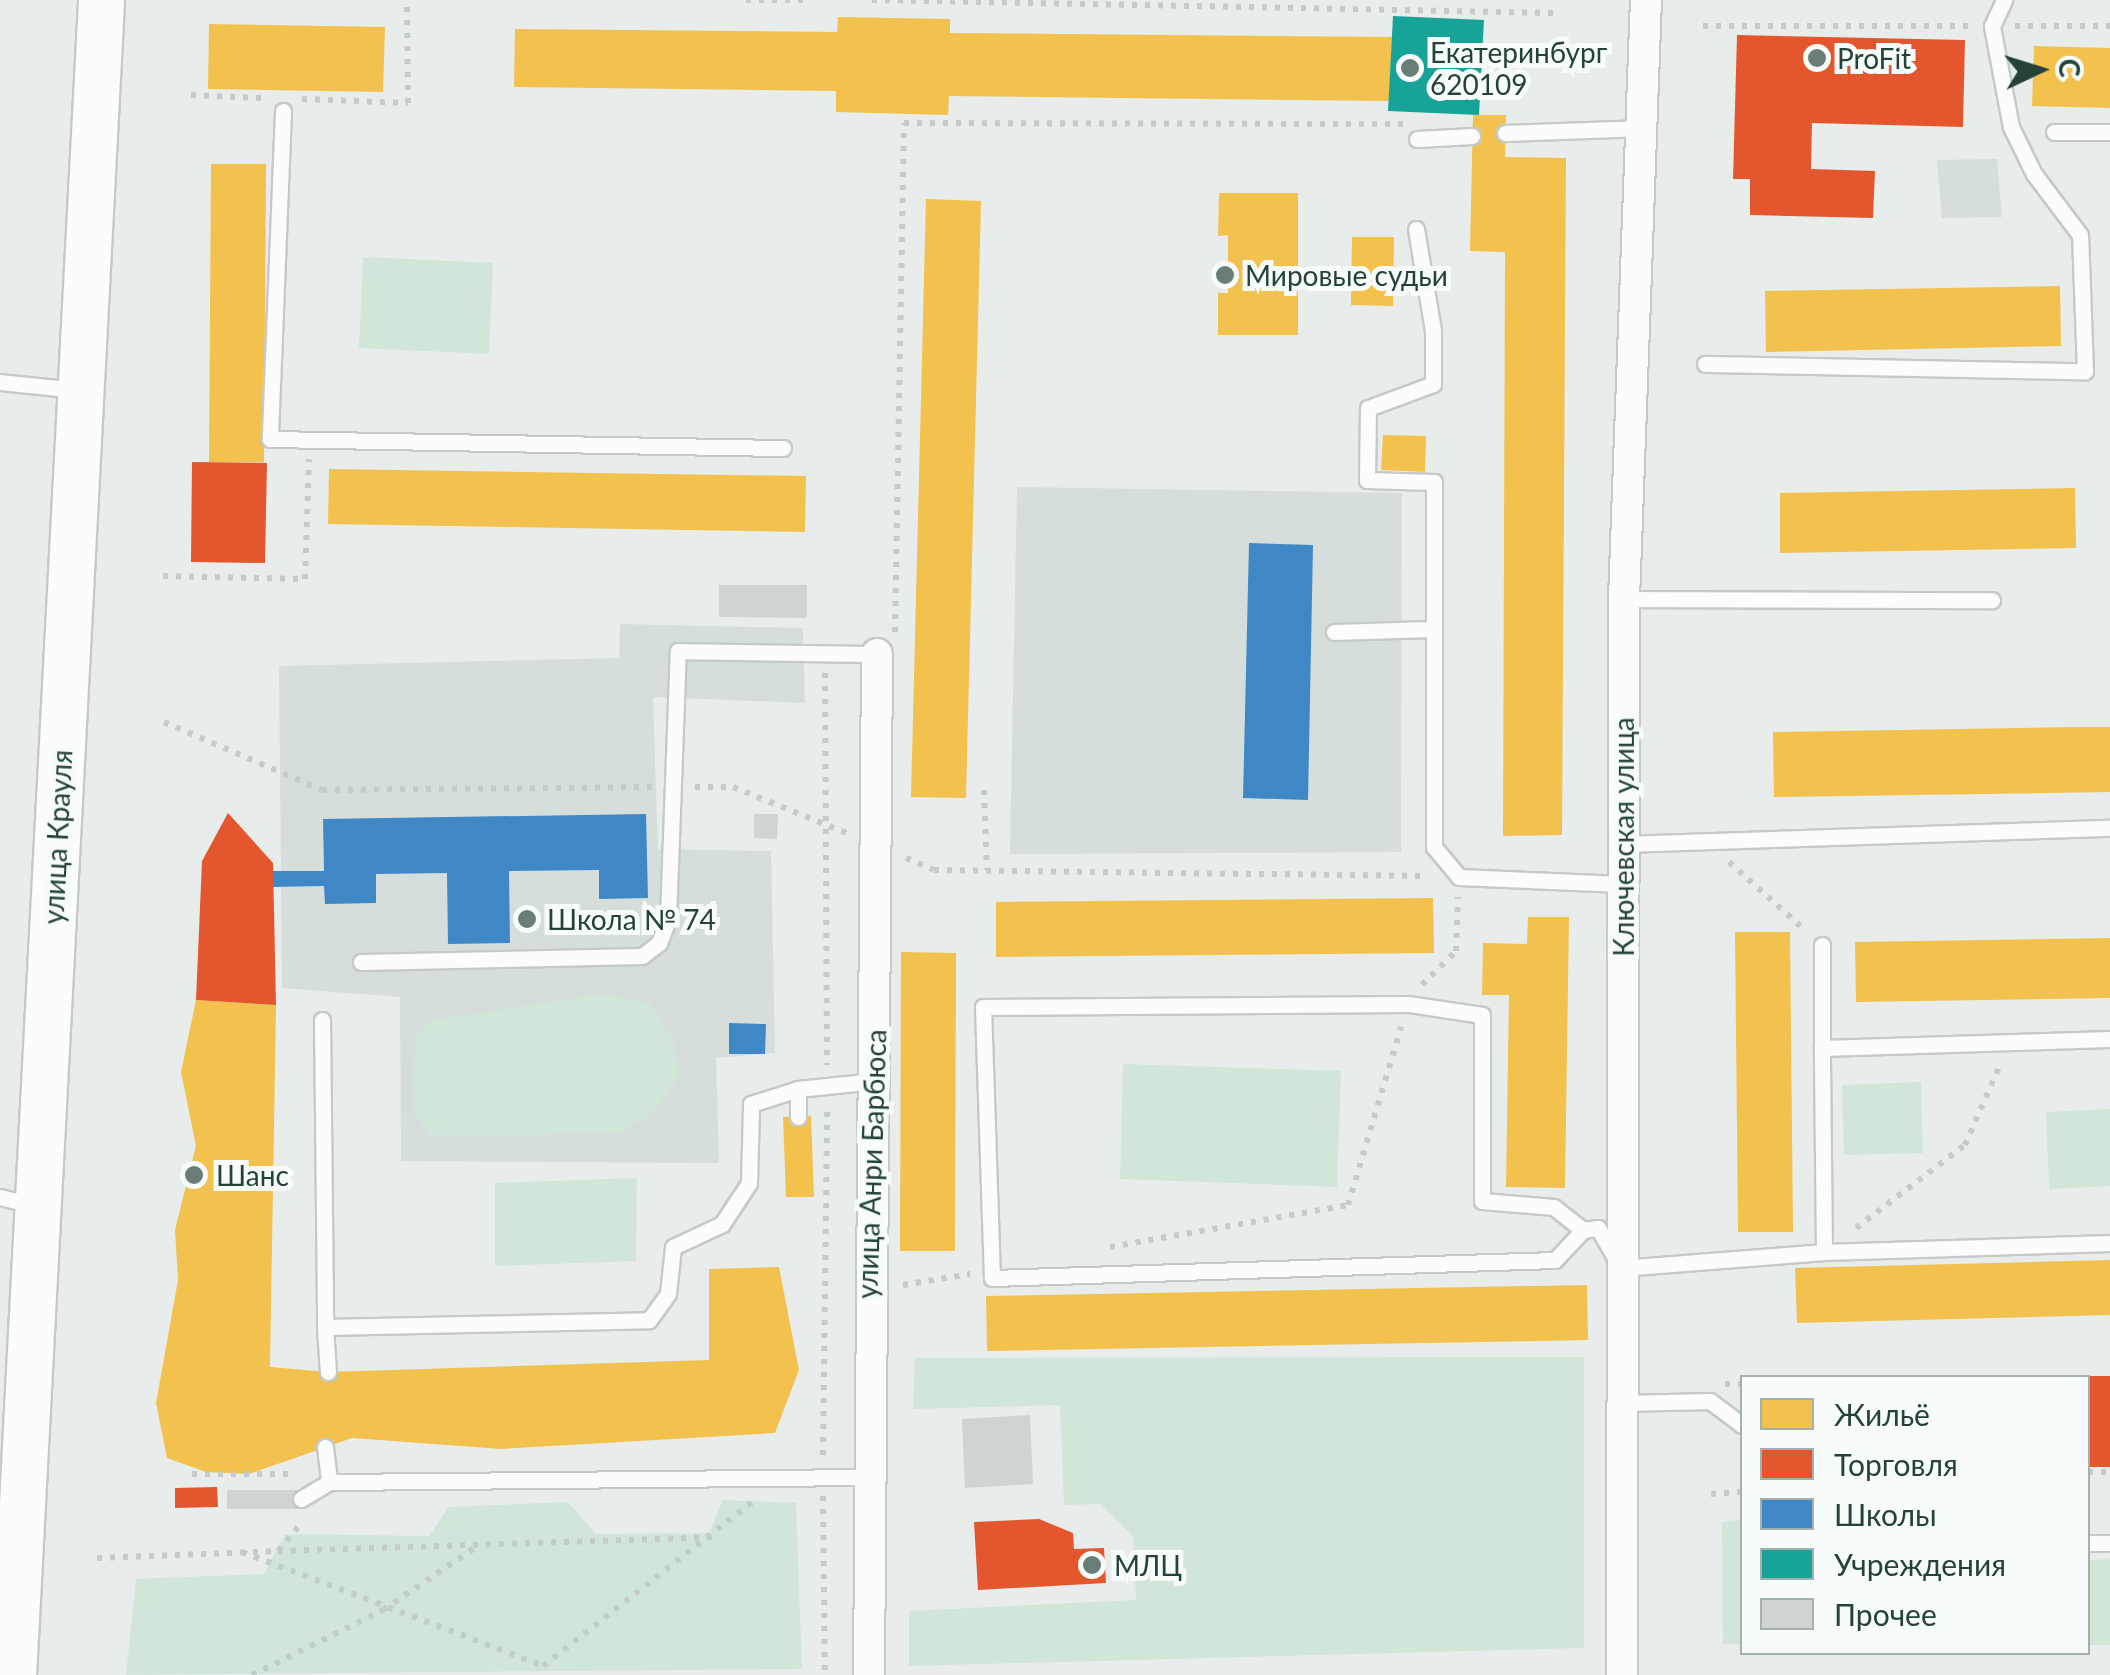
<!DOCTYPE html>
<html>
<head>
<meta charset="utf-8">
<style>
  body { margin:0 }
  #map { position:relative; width:2110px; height:1675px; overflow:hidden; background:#e8edeb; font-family:Lato,sans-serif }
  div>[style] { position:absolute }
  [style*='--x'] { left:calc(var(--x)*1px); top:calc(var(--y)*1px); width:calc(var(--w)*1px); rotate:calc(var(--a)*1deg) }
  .built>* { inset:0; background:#d6dedb }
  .green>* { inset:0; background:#d1e6d8 }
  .homes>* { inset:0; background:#f2c14e }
  .shops>* { inset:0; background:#e4572e }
  .schools>* { inset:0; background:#3f88c5 }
  .public>* { inset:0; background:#17a398 }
  .building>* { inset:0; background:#cfd4d2 }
  .path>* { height:6px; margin-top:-3px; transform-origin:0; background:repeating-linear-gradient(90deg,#c3ccca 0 5px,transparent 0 13px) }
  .roads { filter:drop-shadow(2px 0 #c5cac8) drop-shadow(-2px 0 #c5cac8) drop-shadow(0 2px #c5cac8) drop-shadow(0 -2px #c5cac8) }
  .service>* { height:15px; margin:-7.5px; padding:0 7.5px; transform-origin:7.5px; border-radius:7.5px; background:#fcfcfc }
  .minor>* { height:30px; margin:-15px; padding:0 15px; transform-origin:15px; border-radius:15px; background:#fcfcfc }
  .secondary>* { height:45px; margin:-22.5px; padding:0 22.5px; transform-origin:22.5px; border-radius:22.5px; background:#fcfcfc }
  .dots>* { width:28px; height:28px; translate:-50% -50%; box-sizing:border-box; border:5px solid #f7fbf9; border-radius:50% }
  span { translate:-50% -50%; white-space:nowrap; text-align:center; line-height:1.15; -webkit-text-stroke:10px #f7fbf9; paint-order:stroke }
  .poi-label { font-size:28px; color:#24423a }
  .left { translate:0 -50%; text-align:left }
  .street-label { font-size:28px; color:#24423a }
  .legend { position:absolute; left:1740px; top:1375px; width:350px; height:280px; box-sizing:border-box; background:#f7fbf9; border:2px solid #a3b1ad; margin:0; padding:12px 18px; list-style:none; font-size:30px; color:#24423a }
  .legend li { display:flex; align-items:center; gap:20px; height:50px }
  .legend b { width:50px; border:2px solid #a3b1ad }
  .north { position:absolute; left:1990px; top:20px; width:100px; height:100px; -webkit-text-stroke:8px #f7fbf9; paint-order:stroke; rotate:86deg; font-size:28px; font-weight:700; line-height:40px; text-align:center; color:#24423a }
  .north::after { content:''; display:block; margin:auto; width:35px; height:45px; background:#24423a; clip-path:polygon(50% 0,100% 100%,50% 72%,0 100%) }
</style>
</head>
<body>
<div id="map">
  <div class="built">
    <i style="clip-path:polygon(1997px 159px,2002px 217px,1942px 218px,1937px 160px)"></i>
    <i style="clip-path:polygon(1017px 487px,1402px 493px,1401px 852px,1010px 854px)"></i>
    <i style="clip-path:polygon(620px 624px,803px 628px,805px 703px,653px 697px,658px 849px,771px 851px,775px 1053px,716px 1058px,719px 1163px,401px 1161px,400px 997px,282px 988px,279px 666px,619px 658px)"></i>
  </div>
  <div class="green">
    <i style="clip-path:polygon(363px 257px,493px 263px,489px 354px,359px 348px)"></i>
    <i style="clip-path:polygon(601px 994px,650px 1003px,673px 1040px,679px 1077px,650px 1116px,619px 1133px,431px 1137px,415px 1115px,412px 1077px,417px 1036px,430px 1021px)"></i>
    <i style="clip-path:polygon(1123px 1064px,1341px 1071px,1337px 1187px,1120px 1179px)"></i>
    <i style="clip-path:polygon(1921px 1082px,1923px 1153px,1844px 1155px,1842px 1085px)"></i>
    <i style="clip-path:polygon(2110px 1109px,2110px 1186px,2049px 1189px,2046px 1112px)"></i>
    <i style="clip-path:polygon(637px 1178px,636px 1261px,495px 1266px,495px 1183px)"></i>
    <i style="clip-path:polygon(1584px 1357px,1584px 1648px,909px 1666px,909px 1611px,1136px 1600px,1133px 1536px,1101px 1504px,1064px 1505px,1060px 1405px,913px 1409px,915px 1358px)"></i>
    <i style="clip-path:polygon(723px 1500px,796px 1503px,802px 1669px,126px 1675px,136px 1579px,264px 1574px,285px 1534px,429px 1536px,449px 1507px,568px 1502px,596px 1534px,709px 1533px)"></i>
    <i style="clip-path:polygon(1742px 1519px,1742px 1644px,1723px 1644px,1722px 1522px)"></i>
    <i style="clip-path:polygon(2110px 1559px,2110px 1645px,2088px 1645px,2088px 1560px)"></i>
  </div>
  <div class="homes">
    <i style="clip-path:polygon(838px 17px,950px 19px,950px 33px,1392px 37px,1389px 101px,949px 96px,948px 115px,836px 112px,836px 91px,514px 87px,515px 29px,837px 32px)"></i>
    <i style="clip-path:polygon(209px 24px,385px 27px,383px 92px,208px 89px)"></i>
    <i style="clip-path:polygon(2034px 46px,2110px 48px,2110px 108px,2032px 106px)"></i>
    <i style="clip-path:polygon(1473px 115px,1506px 115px,1505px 157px,1566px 158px,1562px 835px,1503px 836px,1505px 252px,1470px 251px)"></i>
    <i style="clip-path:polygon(211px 164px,266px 164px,264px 462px,209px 462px)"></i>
    <i style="clip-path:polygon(1219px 193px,1298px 193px,1298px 335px,1218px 335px,1218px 293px,1228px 293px,1228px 235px,1218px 236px)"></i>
    <i style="clip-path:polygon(926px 199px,981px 201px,966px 798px,911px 797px)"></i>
    <i style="clip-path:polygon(1352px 237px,1394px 237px,1393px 306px,1351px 305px)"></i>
    <i style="clip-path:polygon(2060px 286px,2061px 346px,1766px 352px,1765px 291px)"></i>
    <i style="clip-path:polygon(1383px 435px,1426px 436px,1425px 472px,1381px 470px)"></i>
    <i style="clip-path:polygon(329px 469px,806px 476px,805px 532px,328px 524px)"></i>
    <i style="clip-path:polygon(2075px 488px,2076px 548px,1780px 553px,1780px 493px)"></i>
    <i style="clip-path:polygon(2074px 727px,2110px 727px,2110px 792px,1774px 797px,1773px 732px)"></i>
    <i style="clip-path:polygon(1433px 898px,1434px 953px,996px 957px,996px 902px)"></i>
    <i style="clip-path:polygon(1528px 917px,1569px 917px,1565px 1188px,1506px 1187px,1509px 995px,1482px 995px,1483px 943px,1527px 944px)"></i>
    <i style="clip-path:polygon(1735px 932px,1790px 932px,1793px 1232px,1738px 1232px)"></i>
    <i style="clip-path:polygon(2110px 938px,2110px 998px,1856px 1002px,1855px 942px)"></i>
    <i style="clip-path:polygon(901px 952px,956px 953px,955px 1251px,900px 1251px)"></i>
    <i style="clip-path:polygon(196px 1000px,276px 1005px,270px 1367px,328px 1372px,709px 1360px,709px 1269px,779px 1267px,799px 1370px,775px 1433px,501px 1449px,352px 1438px,249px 1474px,206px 1472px,167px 1458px,156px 1403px,178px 1280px,175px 1230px,196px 1146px,181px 1072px)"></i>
    <i style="clip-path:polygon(811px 1116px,814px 1197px,786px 1197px,783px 1117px)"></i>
    <i style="clip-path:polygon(2110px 1260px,2110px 1315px,1797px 1323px,1795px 1268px)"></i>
    <i style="clip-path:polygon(1587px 1285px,1588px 1340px,987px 1351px,986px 1296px)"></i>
  </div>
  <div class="shops">
    <i style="clip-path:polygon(1737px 35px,1965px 40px,1963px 127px,1812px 123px,1811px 169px,1875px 171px,1873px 218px,1750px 215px,1750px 179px,1733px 179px)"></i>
    <i style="clip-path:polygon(192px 462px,267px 463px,265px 563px,191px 562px)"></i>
    <i style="clip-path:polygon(228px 813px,273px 863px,276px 1005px,196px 1000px,202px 861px)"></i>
    <i style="clip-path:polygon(2088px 1376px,2110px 1376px,2110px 1467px,2088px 1467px)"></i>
    <i style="clip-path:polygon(217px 1487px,218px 1507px,175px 1508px,175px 1488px)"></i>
    <i style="clip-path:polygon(1039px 1519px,1073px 1533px,1074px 1549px,1104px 1548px,1106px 1583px,978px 1590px,974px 1522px)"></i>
  </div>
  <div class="schools">
    <i style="clip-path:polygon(1249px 543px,1313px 545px,1308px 800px,1243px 798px)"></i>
    <i style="clip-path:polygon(646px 814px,648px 898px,599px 899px,599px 870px,509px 871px,510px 943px,448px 944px,447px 873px,376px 874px,376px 903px,325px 904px,324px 886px,273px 887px,273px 871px,324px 871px,323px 819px)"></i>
    <i style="clip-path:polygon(729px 1023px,766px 1024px,765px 1054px,729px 1054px)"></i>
  </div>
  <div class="public">
    <i style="clip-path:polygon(1393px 16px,1484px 20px,1479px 115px,1388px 111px)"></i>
  </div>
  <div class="building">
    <i style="clip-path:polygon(719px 585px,807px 585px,807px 618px,719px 617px)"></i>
    <i style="clip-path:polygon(754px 814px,778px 814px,777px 839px,754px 838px)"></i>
    <i style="clip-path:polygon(1030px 1415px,1033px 1484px,965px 1488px,962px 1419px)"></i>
    <i style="clip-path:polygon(227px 1490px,301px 1490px,301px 1509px,227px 1509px)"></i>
  </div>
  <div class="path">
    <i style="--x:746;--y:0;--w:58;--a:0"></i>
    <i style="--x:872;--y:0;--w:682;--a:1.09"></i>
    <i style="--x:1703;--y:26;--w:269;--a:0"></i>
    <i style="--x:2015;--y:26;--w:95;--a:0"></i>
    <i style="--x:191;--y:95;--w:73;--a:2.4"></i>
    <i style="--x:302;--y:99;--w:106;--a:2.2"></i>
    <i style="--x:408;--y:103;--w:103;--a:-90.6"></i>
    <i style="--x:163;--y:576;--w:142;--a:1.2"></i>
    <i style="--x:305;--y:579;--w:120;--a:-88.1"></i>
    <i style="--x:895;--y:632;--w:509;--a:-88.99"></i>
    <i style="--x:904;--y:123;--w:499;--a:0.1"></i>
    <i style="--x:825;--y:673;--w:392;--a:89.7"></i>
    <i style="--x:164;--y:722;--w:172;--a:23.3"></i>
    <i style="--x:322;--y:790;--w:331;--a:-0.5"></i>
    <i style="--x:695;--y:787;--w:38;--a:0"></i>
    <i style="--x:733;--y:787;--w:125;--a:22.1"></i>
    <i style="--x:984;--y:790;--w:80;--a:87.9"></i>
    <i style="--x:906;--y:858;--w:30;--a:23"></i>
    <i style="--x:934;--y:870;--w:492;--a:0.7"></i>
    <i style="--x:1729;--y:862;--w:103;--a:41.9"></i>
    <i style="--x:1422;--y:985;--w:48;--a:-45"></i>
    <i style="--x:1456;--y:951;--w:54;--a:-87.9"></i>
    <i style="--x:1856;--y:1228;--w:137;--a:-37.3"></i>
    <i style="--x:1965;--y:1145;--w:85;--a:-66.4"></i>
    <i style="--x:1110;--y:1247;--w:242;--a:-10"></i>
    <i style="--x:1348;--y:1205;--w:186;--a:-73.4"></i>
    <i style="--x:903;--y:1285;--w:68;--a:-9.3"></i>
    <i style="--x:1725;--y:1384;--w:17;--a:0"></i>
    <i style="--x:823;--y:1455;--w:347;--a:-89.3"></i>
    <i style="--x:2088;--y:1472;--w:22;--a:0"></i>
    <i style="--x:192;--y:1474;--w:104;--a:0"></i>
    <i style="--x:1711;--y:1494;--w:31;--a:-4"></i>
    <i style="--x:823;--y:1496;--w:179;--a:89.4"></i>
    <i style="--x:278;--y:1551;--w:434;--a:-1.8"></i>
    <i style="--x:242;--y:1552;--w:322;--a:20.7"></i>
    <i style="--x:543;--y:1666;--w:269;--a:-38.1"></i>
    <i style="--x:97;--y:1558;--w:181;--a:-2.2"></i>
    <i style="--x:278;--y:1551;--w:38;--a:-50"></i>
    <i style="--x:252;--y:1675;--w:146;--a:-26.4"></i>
    <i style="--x:383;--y:1610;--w:116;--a:-34.1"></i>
  </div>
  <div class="roads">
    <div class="service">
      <i style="--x:283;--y:111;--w:328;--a:92.3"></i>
      <i style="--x:270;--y:439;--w:513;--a:1.01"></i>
      <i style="--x:2054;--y:132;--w:56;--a:0"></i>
      <i style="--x:1505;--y:133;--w:139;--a:-2.1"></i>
      <i style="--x:1417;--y:139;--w:55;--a:-3.1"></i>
      <i style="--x:1416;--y:229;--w:103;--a:80.5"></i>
      <i style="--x:1433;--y:331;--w:53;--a:90"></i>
      <i style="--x:1433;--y:384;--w:69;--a:159.7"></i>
      <i style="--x:1368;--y:408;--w:72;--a:90.8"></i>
      <i style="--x:1367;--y:480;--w:67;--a:1.7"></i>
      <i style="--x:1434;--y:482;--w:365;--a:90"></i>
      <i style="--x:1434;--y:847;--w:39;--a:50"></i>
      <i style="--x:1459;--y:877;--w:163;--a:2.5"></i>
      <i style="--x:1705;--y:364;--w:380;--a:1.1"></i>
      <i style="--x:2085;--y:371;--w:136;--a:-92.1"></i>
      <i style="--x:2080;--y:235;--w:76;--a:-127"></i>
      <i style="--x:2034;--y:174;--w:52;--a:-116.1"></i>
      <i style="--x:2011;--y:127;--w:103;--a:-100.7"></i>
      <i style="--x:1992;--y:26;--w:29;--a:-65"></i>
      <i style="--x:0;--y:382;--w:77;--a:5.9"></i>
      <i style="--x:1624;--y:599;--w:368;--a:0.2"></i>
      <i style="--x:1334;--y:632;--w:97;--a:-1.8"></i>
      <i style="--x:1623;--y:844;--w:487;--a:-1.9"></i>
      <i style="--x:1822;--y:945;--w:103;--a:90"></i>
      <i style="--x:361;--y:962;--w:281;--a:-1.2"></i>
      <i style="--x:642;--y:956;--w:21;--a:-37"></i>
      <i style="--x:659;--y:943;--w:26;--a:-69"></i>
      <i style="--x:668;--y:919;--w:268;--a:-87.9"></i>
      <i style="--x:678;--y:651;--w:199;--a:0.9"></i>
      <i style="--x:322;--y:1020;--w:307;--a:89.4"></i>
      <i style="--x:325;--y:1327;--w:324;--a:-1.2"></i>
      <i style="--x:649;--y:1320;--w:32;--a:-54"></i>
      <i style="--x:668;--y:1294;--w:47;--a:-83.9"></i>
      <i style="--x:673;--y:1247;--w:54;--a:-25.1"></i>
      <i style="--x:722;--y:1224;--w:49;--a:-56.6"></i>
      <i style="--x:749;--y:1183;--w:79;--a:-88.5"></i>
      <i style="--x:751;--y:1104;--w:49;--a:-17.7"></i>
      <i style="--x:798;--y:1089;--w:77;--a:-5.9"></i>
      <i style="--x:798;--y:1089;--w:28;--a:90"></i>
      <i style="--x:0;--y:1197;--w:36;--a:14"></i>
      <i style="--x:1583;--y:1230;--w:37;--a:-142"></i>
      <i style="--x:1554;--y:1207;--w:72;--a:-175.2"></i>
      <i style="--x:1482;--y:1201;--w:186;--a:-90"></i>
      <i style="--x:1482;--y:1015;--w:75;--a:-171.5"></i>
      <i style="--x:1408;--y:1004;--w:425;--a:179.6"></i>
      <i style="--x:983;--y:1007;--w:271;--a:88.1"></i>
      <i style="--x:992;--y:1278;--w:563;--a:-1.83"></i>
      <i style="--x:1555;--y:1260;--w:41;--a:-47"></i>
      <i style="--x:1583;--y:1230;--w:15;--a:-8"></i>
      <i style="--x:1598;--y:1228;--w:46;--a:60.1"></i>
      <i style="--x:1621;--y:1268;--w:204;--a:-4.5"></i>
      <i style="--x:1824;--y:1252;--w:286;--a:-1.8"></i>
      <i style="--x:1824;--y:1252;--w:204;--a:-90.6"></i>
      <i style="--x:1822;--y:1048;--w:288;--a:-1.8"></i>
      <i style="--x:325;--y:1327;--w:45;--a:86.2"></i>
      <i style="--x:1621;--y:1403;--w:89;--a:-1.3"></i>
      <i style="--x:1710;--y:1401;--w:40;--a:37"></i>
      <i style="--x:325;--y:1447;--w:35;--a:83"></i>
      <i style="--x:301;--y:1499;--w:33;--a:-31"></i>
      <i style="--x:329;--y:1482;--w:539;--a:-0.53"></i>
      <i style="--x:2088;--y:1543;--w:22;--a:0"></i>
    </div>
    <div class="minor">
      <i style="--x:869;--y:1675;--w:1021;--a:-89.55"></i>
      <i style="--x:1622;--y:1675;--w:1076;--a:-89.89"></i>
      <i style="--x:1624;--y:599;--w:599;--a:-87.9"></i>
    </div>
    <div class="secondary">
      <i style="--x:13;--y:1675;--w:1677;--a:-86.99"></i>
    </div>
  </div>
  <div class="dots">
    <i style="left:1817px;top:58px;background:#697e78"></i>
    <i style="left:1410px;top:68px;background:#697e78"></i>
    <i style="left:1225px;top:275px;background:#697e78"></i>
    <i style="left:527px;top:919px;background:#697e78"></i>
    <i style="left:194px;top:1175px;background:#697e78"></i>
    <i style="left:1092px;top:1565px;background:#697e78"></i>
  </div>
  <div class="poi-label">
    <span class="left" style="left:1430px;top:68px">Екатеринбург<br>620109</span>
    <span class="left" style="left:1837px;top:58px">ProFit</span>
    <span class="left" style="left:1245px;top:275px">Мировые судьи</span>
    <span class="left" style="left:547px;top:919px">Школа № 74</span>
    <span class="left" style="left:216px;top:1175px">Шанс</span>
    <span class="left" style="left:1114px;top:1565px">МЛЦ</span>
  </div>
  <div class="street-label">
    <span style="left:57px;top:837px;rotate:-87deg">улица Крауля</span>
    <span style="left:1623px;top:837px;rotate:-90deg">Ключевская улица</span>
    <span style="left:871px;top:1164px;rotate:-88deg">улица Анри Барбюса</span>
  </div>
  <ul class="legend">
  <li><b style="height:28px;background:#f2c14e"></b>Жильё</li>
  <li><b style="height:28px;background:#e4572e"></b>Торговля</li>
  <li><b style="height:28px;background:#3f88c5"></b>Школы</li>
  <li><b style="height:28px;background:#17a398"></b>Учреждения</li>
  <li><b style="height:28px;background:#cfd4d2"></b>Прочее</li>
  </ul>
  <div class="north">С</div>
</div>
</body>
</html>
